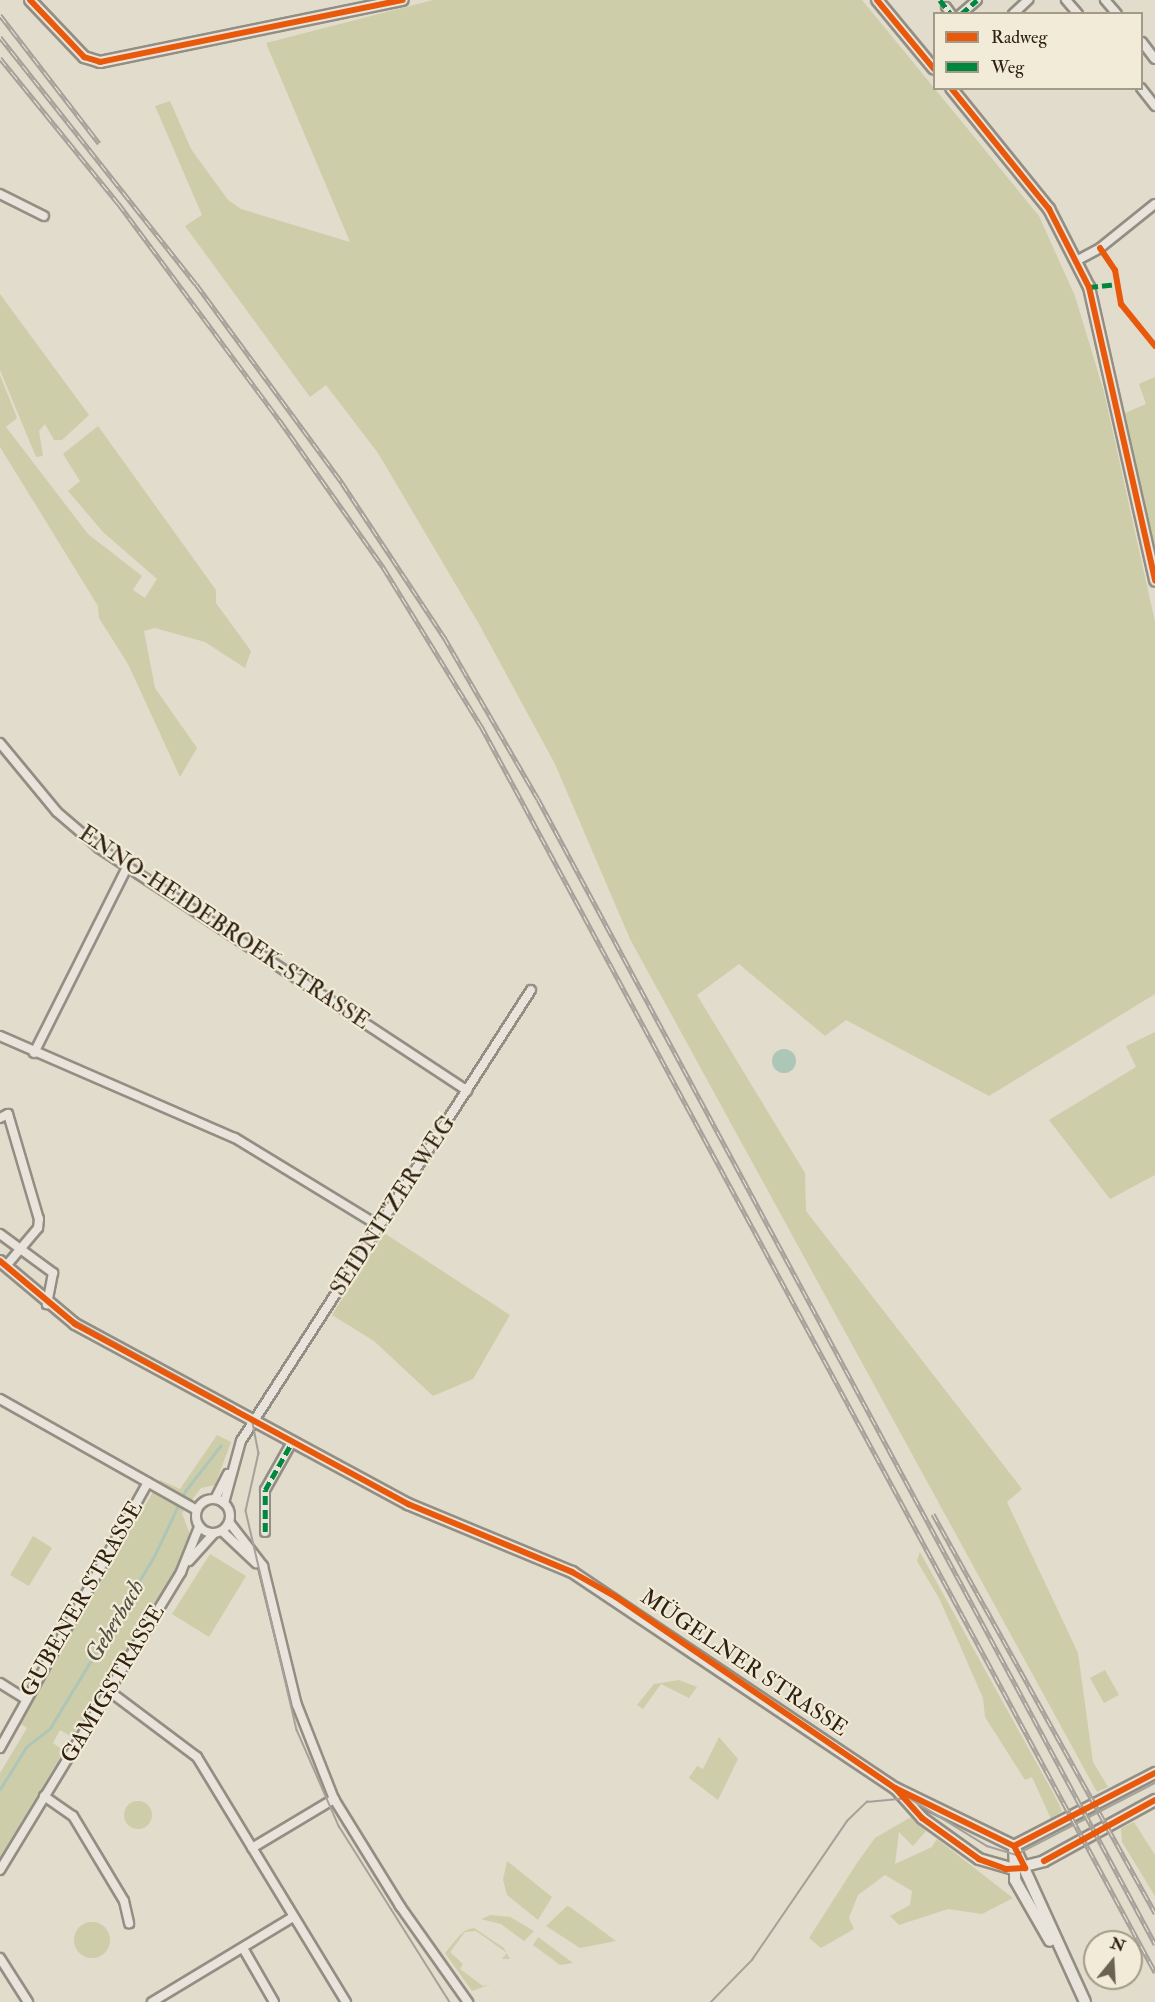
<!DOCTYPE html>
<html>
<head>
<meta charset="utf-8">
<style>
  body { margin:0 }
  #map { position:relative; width:1155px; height:2002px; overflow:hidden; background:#e1dccb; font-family:"IM FELL Double Pica",serif }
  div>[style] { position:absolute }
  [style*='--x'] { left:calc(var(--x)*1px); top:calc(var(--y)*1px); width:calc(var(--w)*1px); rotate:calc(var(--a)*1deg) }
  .green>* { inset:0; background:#cecda9 }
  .round { border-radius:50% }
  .water>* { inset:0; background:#aec6b7 }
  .stream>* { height:3px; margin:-1.5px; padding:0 1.5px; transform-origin:1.5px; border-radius:1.5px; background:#aec6b7 }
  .roads { filter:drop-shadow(2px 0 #938e83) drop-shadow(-2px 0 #938e83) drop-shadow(0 2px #938e83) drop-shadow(0 -2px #938e83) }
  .street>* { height:8px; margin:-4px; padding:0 4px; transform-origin:4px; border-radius:4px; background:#e8e4dc }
  .street>.ring { margin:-4px; padding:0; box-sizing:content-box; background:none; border:8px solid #e8e4dc; border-radius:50% }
  .secondary>* { height:10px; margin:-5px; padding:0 5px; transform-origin:5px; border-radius:5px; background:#e8e4dc }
  .tram>* { height:1.5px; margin:-0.75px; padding:0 0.75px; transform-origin:0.75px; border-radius:0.75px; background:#a5a19a }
  .rail>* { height:5px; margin-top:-2.5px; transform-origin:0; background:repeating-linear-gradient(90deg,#f1ebd7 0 9px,#a5a19a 0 18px); box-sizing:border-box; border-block:2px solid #a5a19a }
  .quiet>* { height:4.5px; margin-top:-2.25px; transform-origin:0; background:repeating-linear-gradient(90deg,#00873e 0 9px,transparent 0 13.5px) }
  .cycleway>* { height:6px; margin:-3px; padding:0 3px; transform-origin:3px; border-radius:3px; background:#e8590c }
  span { translate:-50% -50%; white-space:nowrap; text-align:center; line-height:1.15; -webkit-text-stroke:4.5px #f1ebd7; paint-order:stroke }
  .street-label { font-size:22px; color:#2f2011 }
  .water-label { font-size:24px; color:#4e4f40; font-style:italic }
  .legend { position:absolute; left:933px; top:12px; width:210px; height:78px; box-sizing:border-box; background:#f1ebd7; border:2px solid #a39a88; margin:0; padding:8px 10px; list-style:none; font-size:18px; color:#2f2011 }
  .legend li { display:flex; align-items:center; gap:12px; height:30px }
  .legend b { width:30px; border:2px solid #a39a88 }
  .north { position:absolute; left:1083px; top:1930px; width:60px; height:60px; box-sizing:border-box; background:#f1ebd7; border:2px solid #a39a88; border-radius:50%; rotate:18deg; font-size:16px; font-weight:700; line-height:24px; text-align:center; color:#2f2011 }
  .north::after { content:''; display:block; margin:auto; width:21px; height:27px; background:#6d6252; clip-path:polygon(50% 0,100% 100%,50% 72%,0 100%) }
</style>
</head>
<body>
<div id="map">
  <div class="green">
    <i style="clip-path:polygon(433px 0,862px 0,1039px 216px,1075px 296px,1104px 392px,1155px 622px,1155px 994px,989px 1096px,846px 1020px,825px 1036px,739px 964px,697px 995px,805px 1173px,806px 1211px,1022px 1489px,1007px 1502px,1078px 1653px,1093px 1762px,1108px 1787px,1097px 1792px,630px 939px,555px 764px,479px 624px,378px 453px,326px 385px,310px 397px,185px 226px,202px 215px,155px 106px,170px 101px,191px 149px,228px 200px,241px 209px,350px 242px,266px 43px)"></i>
    <i style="clip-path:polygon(0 294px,89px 415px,62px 440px,54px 440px,45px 424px,39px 431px,43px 456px,36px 457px,0 370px)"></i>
    <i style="clip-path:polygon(0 375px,17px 418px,6px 427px,88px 534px,142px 576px,133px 590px,145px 598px,157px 579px,103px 532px,68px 491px,80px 481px,63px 454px,98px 426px,216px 590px,216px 603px,251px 651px,245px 668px,205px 642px,155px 628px,144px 631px,155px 688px,197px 748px,180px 777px,128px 664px,99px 618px,98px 606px,0 447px)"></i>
    <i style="clip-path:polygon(1155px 377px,1155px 551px,1125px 413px,1146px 404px,1139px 384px)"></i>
    <i style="clip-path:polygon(1155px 1032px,1155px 1175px,1110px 1199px,1049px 1120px,1136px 1067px,1126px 1046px)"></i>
    <i style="clip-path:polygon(384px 1233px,510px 1315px,473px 1379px,433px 1396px,374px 1341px,332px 1315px)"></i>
    <i style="clip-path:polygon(217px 1435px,231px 1442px,215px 1485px,201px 1488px,182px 1513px,192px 1540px,174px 1576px,72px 1737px,60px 1730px,53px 1743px,64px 1751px,0 1857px,0 1773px,27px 1728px,18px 1722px,160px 1480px,180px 1489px)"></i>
    <i style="clip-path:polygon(33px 1536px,52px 1548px,29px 1586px,10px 1575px)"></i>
    <i style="clip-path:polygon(920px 1552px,1057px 1800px,1062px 1811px,1051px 1819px,1032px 1777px,1025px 1780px,985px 1717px,983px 1698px,940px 1600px,917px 1561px)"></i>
    <i style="clip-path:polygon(210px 1554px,246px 1576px,209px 1637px,172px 1614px)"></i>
    <i style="clip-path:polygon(1105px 1670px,1119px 1695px,1104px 1703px,1090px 1678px)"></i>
    <i style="clip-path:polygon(679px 1680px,697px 1687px,689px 1698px,661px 1684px,643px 1709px,637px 1705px,654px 1684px)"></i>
    <i style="clip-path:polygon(719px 1737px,738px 1759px,718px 1800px,689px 1778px,697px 1766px,703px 1769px)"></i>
    <i class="round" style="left:124px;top:1801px;width:28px;height:28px"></i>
    <i style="clip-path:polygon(911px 1817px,926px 1831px,913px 1846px,899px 1832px,895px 1864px,932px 1847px,937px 1839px,1013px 1898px,982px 1914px,948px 1909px,899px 1925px,890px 1916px,910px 1905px,912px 1891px,885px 1875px,858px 1895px,849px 1918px,854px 1929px,821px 1948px,809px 1938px,857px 1863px,875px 1838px)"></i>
    <i style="clip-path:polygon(1134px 1822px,1155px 1855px,1155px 1896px,1122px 1842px,1121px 1828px)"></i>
    <i style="clip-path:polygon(507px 1861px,552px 1897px,538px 1920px,507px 1895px,503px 1880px)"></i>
    <i style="clip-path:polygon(567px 1906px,570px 1907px,616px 1941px,580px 1948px,546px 1926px)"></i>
    <i style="clip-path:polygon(491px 1915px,510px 1917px,534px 1931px,524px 1941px,501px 1924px,481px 1919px)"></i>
    <i class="round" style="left:74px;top:1922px;width:36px;height:36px"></i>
    <i style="clip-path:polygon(474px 1928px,504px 1948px,510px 1959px,502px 1959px,507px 1953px,476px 1931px,465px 1932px,450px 1952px,463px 1964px,460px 1969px,483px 1986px,491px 1984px,472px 1991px,445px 1953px,459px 1936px,466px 1930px)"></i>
    <i style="clip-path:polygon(538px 1937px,573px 1963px,560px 1965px,533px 1945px)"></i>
  </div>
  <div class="water">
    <i class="round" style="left:772px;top:1049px;width:24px;height:24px"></i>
  </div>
  <div class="stream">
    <i style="--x:0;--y:1789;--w:49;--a:-58.2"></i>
    <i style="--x:26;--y:1747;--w:31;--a:-38"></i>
    <i style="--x:50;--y:1728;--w:201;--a:-58.8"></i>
    <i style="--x:154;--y:1556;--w:72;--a:-64.5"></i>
    <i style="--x:185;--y:1491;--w:58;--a:-52"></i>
  </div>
  <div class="roads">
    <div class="street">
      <i style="--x:1066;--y:0;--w:18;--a:49"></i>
      <i style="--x:1105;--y:0;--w:18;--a:49"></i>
      <i style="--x:946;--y:7;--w:9;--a:54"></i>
      <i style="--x:961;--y:14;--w:21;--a:-41"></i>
      <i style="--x:1013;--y:14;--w:21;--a:-43"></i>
      <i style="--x:1142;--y:42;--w:21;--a:53"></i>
      <i style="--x:1141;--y:88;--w:23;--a:52"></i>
      <i style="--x:0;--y:194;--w:49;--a:26.6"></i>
      <i style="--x:1076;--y:261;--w:27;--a:-28"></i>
      <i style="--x:1100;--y:248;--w:70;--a:-38.7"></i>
      <i style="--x:0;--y:743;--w:89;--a:50.4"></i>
      <i style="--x:57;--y:812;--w:55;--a:40.6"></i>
      <i style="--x:99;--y:848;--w:441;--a:33.4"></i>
      <i style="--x:0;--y:1036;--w:256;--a:23.5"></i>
      <i style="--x:235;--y:1138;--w:169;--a:31.4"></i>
      <i style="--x:34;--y:1053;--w:208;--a:-63.4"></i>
      <i style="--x:0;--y:1118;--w:9;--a:-27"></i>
      <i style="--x:8;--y:1114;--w:109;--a:73.6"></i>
      <i style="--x:39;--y:1219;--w:9;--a:96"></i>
      <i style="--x:38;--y:1228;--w:50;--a:130.1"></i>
      <i style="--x:0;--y:1234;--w:66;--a:36.3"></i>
      <i style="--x:53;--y:1273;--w:32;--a:101"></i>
      <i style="--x:0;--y:1399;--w:226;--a:29.4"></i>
      <i class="ring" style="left:196px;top:1499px;width:26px;height:26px"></i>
      <i style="--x:215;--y:1499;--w:28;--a:-63"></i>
      <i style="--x:224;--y:1503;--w:64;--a:-74.7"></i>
      <i style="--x:241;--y:1441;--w:536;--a:-57.26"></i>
      <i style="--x:229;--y:1522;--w:56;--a:52.3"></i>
      <i style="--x:263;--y:1566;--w:143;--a:76.3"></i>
      <i style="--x:297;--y:1705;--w:101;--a:68.5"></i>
      <i style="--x:334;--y:1799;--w:126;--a:58.3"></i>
      <i style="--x:400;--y:1906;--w:118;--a:54.7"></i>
      <i style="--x:222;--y:1531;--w:47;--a:43.3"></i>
      <i style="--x:265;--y:1532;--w:42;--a:-90"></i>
      <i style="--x:265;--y:1490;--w:55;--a:-60.6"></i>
      <i style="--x:189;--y:1561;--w:36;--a:-48"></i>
      <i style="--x:0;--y:1683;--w:28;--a:32"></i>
      <i style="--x:109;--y:1691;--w:110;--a:36.9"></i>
      <i style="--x:197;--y:1757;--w:287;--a:58.7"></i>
      <i style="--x:0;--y:1748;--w:304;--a:-60.9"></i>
      <i style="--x:44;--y:1796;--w:35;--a:35"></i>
      <i style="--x:73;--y:1816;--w:99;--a:59"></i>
      <i style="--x:124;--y:1901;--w:23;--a:77"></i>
      <i style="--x:252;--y:1848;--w:96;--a:-30.9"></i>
      <i style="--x:0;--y:1870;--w:349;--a:-58.7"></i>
      <i style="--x:181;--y:1572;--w:48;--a:-68.2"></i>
      <i style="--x:243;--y:1948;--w:62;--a:60.1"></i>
      <i style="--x:0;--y:1958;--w:52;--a:57.5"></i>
      <i style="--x:152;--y:2002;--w:165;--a:-31.1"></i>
    </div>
    <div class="secondary">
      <i style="--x:30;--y:0;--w:79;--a:46.5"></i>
      <i style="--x:84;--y:57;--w:17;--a:17"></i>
      <i style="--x:100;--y:62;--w:309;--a:-11.6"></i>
      <i style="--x:877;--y:0;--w:89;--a:50.4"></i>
      <i style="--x:951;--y:88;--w:156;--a:51"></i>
      <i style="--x:1049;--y:209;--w:88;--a:62.9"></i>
      <i style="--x:1089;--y:287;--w:301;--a:77.3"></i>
      <i style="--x:0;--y:1261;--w:98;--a:40"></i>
      <i style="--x:75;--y:1324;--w:379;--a:28.4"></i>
      <i style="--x:408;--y:1504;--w:178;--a:22.5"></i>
      <i style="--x:572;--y:1572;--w:389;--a:33.8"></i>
      <i style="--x:895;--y:1788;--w:132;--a:26"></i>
      <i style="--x:1014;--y:1846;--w:171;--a:65.5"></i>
      <i style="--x:897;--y:1790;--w:38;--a:48"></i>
      <i style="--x:922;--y:1818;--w:70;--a:35.7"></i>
      <i style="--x:979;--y:1859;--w:35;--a:16"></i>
      <i style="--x:1013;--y:1869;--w:32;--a:-14"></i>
      <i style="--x:1044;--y:1861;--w:127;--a:-28.8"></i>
      <i style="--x:1014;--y:1846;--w:159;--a:-27.4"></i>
      <i style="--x:1014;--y:1846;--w:34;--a:88"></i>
      <i style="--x:1015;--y:1880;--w:70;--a:60.2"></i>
    </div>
  </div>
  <div class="tram">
    <i style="--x:0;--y:1259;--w:79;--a:41.9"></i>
    <i style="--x:59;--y:1312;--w:199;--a:28.5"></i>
    <i style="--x:234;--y:1407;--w:25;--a:40"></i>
    <i style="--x:253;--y:1423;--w:31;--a:79"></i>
    <i style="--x:259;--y:1453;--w:59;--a:102.6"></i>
    <i style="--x:246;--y:1511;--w:225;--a:76.9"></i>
    <i style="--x:297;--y:1730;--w:105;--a:66.4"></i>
    <i style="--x:339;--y:1826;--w:208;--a:57.8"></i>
    <i style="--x:711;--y:2002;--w:59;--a:-45.7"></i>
    <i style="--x:752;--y:1960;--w:168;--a:-55.6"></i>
    <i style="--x:847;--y:1821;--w:28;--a:-44"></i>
    <i style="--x:867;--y:1802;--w:42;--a:-5.4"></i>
    <i style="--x:909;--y:1798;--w:92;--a:31.6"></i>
    <i style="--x:987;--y:1846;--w:30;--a:17"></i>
    <i style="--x:1016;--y:1855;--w:157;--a:-27.4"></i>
  </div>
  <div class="rail">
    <i style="--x:0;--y:15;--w:162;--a:52.3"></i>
    <i style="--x:0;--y:37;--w:315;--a:51.6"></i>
    <i style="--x:196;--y:284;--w:247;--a:53.7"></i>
    <i style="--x:342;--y:483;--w:185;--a:56.5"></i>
    <i style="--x:444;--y:637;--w:187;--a:59.9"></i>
    <i style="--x:538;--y:799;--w:1301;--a:61.68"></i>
    <i style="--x:0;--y:58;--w:187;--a:50.9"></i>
    <i style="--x:118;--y:203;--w:272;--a:53.4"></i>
    <i style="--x:280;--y:421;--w:179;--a:54.8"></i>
    <i style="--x:383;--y:567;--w:187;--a:58.4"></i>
    <i style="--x:481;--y:726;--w:1417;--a:61.59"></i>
    <i style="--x:933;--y:1514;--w:457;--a:60.9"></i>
  </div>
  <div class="quiet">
    <i style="--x:940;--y:0;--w:18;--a:52"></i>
    <i style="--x:961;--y:14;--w:21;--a:-41"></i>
    <i style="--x:1089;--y:287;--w:27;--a:-6"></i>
    <i style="--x:265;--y:1532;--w:42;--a:-90"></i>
    <i style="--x:265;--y:1490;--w:55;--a:-60.6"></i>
  </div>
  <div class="cycleway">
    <i style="--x:30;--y:0;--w:79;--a:46.5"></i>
    <i style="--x:84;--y:57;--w:17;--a:17"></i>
    <i style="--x:100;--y:62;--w:309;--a:-11.6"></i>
    <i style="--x:877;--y:0;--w:89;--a:50.4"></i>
    <i style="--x:951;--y:88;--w:156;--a:51"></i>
    <i style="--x:1049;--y:209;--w:88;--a:62.9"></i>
    <i style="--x:1089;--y:287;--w:301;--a:77.3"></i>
    <i style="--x:1100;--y:248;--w:27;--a:56"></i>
    <i style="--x:1115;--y:270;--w:35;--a:80"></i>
    <i style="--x:1121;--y:304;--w:54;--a:51"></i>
    <i style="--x:0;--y:1261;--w:98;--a:40"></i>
    <i style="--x:75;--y:1324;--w:379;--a:28.4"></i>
    <i style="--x:408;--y:1504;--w:178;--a:22.5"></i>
    <i style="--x:572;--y:1572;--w:51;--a:29.6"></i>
    <i style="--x:616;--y:1597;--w:338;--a:34.4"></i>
    <i style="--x:895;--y:1788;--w:132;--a:26"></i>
    <i style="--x:1014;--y:1846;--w:25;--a:63"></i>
    <i style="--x:1025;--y:1868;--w:19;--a:177"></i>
    <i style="--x:1006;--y:1869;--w:29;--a:-160"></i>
    <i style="--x:979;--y:1859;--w:70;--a:-144.3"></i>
    <i style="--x:922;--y:1818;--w:40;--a:-132"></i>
    <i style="--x:1014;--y:1846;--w:159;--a:-27.4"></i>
    <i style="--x:1044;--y:1861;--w:127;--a:-28.8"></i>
  </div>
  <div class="street-label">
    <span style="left:224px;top:928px;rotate:34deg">ENNO-HEIDEBROEK-STRASSE</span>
    <span style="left:393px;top:1206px;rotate:-57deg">SEIDNITZER WEG</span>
    <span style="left:82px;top:1599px;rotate:-60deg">GUBENER STRASSE</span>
    <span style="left:744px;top:1663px;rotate:34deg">MÜGELNER STRASSE</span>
    <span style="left:113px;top:1684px;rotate:-59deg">GAMIGSTRASSE</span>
  </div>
  <div class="water-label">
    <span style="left:115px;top:1621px;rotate:-59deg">Geberbach</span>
  </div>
  <ul class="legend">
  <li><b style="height:8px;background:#e8590c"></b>Radweg</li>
  <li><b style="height:8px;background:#00873e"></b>Weg</li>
  </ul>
  <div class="north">N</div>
</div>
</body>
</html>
